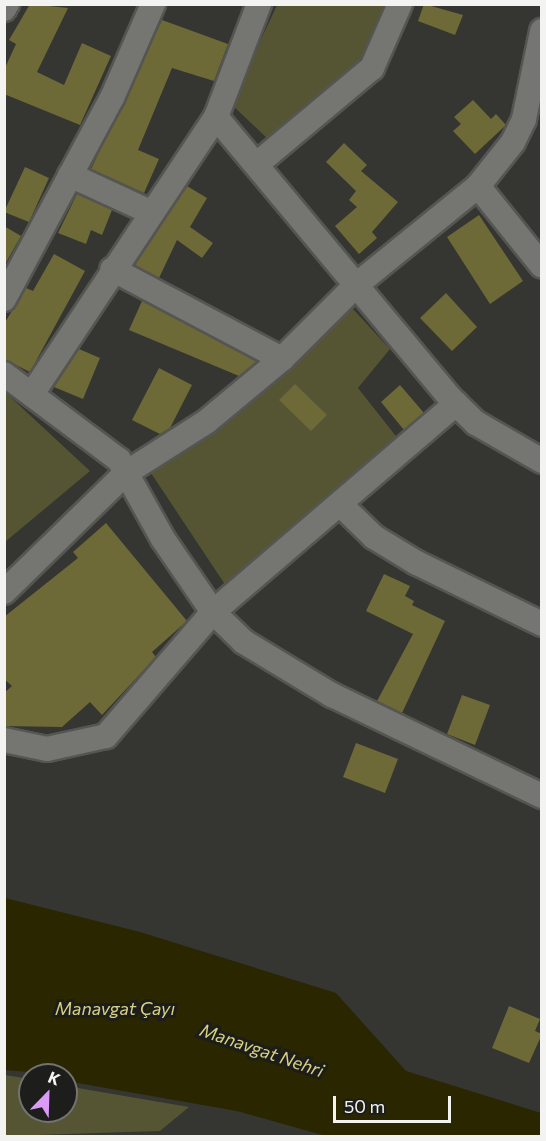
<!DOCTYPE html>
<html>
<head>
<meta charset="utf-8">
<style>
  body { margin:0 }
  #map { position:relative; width:546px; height:1141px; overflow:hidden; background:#353532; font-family:Commissioner,sans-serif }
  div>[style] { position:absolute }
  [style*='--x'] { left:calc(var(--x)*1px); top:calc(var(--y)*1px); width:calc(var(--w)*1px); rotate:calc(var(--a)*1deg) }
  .green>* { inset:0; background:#555433 }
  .water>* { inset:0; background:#292600 }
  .building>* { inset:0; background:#6d6a37 }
  .roads { filter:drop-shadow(2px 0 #555552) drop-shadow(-2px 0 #555552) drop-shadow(0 2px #555552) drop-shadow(0 -2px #555552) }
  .minor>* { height:24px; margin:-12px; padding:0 12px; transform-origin:12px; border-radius:12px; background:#757572 }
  span { translate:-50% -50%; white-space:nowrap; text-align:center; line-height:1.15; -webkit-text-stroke:6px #1d1d1b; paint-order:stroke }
  .water-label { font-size:18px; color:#d6d282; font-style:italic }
  .frame { position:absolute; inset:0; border:6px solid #f3f3f1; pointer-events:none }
  .north { position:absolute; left:18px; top:1063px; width:60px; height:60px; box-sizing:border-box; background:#1d1d1b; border:2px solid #737371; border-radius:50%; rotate:23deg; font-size:16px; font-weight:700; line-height:24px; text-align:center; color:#f3f3f1 }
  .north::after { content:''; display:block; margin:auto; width:21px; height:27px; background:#da9af6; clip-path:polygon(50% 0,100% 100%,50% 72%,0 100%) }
  .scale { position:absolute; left:333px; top:1096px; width:118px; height:27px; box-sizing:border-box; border:3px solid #f3f3f1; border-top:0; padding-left:8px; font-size:18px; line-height:21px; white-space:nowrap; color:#f3f3f1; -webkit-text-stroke:4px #1d1d1b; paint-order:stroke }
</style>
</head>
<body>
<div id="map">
  <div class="green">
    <i style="clip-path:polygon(277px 5px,391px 5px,366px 66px,271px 142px,231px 104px)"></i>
    <i style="clip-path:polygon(353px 309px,390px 349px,358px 388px,399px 440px,226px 586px,151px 473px)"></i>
    <i style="clip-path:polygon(5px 392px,90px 471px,5px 542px,4px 542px)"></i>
    <i style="clip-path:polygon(5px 1075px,30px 1079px,30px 1111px,66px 1111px,66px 1086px,189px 1107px,160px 1131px,5px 1136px)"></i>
  </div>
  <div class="water">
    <i style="clip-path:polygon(5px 898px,140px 932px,336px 993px,406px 1071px,541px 1113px,541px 1136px,326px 1136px,237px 1111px,66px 1081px,66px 1075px,5px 1070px)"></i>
  </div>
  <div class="building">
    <i style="clip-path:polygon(30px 4px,68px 8px,37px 72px,64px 85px,82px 43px,111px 56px,80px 125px,4px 94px,4px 70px,16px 44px,9px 40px)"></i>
    <i style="clip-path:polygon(424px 4px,463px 15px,455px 35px,418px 21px)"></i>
    <i style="clip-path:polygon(162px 20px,228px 44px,214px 81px,172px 68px,138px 150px,159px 159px,144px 193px,91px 169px)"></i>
    <i style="clip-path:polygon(473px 100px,491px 119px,496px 114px,506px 125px,475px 154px,453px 131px,461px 124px,454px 117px)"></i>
    <i style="clip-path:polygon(344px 143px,367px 165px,361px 171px,398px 202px,372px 232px,377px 238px,359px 254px,335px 226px,357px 207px,349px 200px,356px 191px,326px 162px)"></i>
    <i style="clip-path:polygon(25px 167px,49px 178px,29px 222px,4px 212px)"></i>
    <i style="clip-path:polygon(187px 186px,207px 198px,190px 227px,213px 243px,202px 258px,177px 240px,159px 278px,135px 265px)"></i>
    <i style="clip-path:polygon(77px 194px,112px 210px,102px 235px,91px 230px,86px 244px,58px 233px)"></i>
    <i style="clip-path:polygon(479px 215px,523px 281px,490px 304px,447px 237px)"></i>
    <i style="clip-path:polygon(4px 226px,21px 236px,4px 266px)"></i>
    <i style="clip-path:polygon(54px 254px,85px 271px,30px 372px,4px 359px,4px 324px,26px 288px,33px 291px)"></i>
    <i style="clip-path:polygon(446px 293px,477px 327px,452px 351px,420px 318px)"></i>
    <i style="clip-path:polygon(142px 301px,256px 361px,255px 363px,239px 376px,129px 330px)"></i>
    <i style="clip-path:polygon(79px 349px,100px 358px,83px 399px,54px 387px)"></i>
    <i style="clip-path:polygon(159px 368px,192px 385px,170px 428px,160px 434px,132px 420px)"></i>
    <i style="clip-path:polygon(295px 384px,327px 415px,311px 431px,279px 400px)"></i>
    <i style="clip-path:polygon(400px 385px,424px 413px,404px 430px,381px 402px)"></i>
    <i style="clip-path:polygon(106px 523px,187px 621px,152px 652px,156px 657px,102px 715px,90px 702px,62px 727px,4px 726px,4px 693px,12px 686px,4px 679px,4px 617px,78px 558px,73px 552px)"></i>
    <i style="clip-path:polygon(384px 574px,410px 586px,405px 596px,414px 601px,412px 605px,445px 621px,402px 713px,377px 701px,413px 634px,366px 611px)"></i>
    <i style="clip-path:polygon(462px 695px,490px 705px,475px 745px,447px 734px)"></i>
    <i style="clip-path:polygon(356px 743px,398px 759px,385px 793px,343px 777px)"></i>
    <i style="clip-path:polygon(509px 1006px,540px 1019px,535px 1031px,542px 1034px,529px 1063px,492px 1048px)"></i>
  </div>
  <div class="roads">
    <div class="minor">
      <i style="--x:4;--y:9;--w:6;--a:-59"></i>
      <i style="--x:216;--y:117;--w:366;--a:50.2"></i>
      <i style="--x:450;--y:398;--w:36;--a:44"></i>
      <i style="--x:476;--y:423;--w:76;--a:29.9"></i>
      <i style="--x:257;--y:164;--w:150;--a:-39.9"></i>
      <i style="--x:372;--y:68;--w:70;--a:-66.4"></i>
      <i style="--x:70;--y:175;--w:88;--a:24.8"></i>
      <i style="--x:478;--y:186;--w:102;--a:51.3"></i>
      <i style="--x:4;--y:299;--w:228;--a:-61.8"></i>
      <i style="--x:112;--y:98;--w:103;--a:-66.4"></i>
      <i style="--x:282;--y:359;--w:103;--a:-45"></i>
      <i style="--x:355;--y:286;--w:159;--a:-39.1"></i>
      <i style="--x:478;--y:186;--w:56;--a:-51.5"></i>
      <i style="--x:513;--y:142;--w:25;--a:-64"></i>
      <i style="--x:524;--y:119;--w:90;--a:-78.4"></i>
      <i style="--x:4;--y:374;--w:144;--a:36.8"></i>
      <i style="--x:119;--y:460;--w:90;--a:60.9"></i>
      <i style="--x:163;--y:539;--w:88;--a:55.6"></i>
      <i style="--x:213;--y:612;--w:43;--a:44.1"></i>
      <i style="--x:244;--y:642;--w:103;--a:31.1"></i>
      <i style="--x:332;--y:695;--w:233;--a:25.7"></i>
      <i style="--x:34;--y:391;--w:329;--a:-56.4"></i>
      <i style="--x:216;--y:117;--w:121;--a:-69.2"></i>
      <i style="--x:341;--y:505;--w:46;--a:44.1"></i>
      <i style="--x:374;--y:537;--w:50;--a:31.2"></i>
      <i style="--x:417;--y:563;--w:139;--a:26"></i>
      <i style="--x:4;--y:592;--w:170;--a:-44.3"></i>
      <i style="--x:126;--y:473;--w:95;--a:-32.5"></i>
      <i style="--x:206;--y:422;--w:99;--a:-39.7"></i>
      <i style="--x:282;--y:359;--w:192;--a:-152.1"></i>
      <i style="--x:4;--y:740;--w:44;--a:11.8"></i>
      <i style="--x:47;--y:749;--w:60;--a:-12.4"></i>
      <i style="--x:106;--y:736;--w:164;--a:-49.2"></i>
      <i style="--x:213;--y:612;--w:320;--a:-40.6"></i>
    </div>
  </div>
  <div class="water-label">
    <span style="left:115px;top:1008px">Manavgat Çayı</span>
    <span style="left:262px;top:1050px;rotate:19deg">Manavgat Nehri</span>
  </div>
  <div class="frame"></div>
  <div class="north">K</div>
  <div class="scale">50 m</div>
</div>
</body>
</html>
